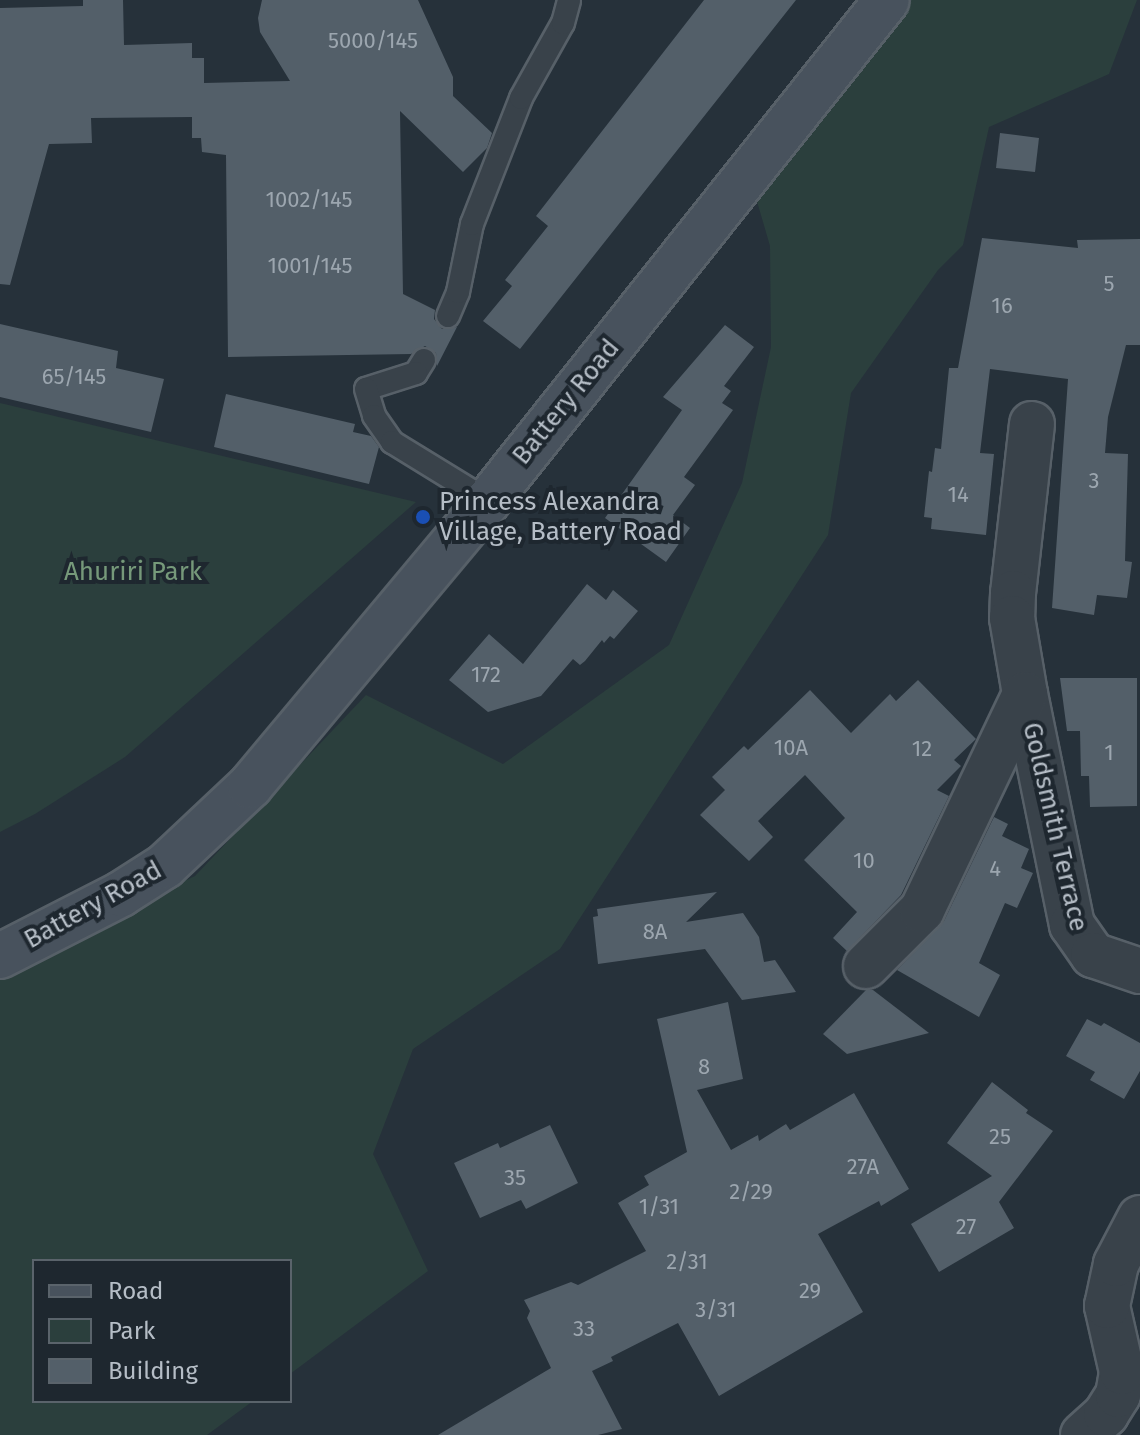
<!DOCTYPE html>
<html>
<head>
<meta charset="utf-8">
<style>
  body { margin:0 }
  #map { position:relative; width:1140px; height:1435px; overflow:hidden; background:#26313a; font-family:"Fira Sans",sans-serif }
  div>[style] { position:absolute }
  [style*='--x'] { left:calc(var(--x)*1px); top:calc(var(--y)*1px); width:calc(var(--w)*1px); rotate:calc(var(--a)*1deg) }
  .green>* { inset:0; background:#2b3f3d }
  .building>* { inset:0; background:#535f69 }
  .roads { filter:drop-shadow(2px 0 #576068) drop-shadow(-2px 0 #576068) drop-shadow(0 2px #576068) drop-shadow(0 -2px #576068) }
  .lane>* { height:22px; margin:-11px; padding:0 11px; transform-origin:11px; border-radius:11px; background:#39424a }
  .street>* { height:44px; margin:-22px; padding:0 22px; transform-origin:22px; border-radius:22px; background:#39424a }
  .secondary>* { height:44px; margin:-22px; padding:0 22px; transform-origin:22px; border-radius:22px; background:#48525d }
  .dots>* { width:22px; height:22px; translate:-50% -50%; box-sizing:border-box; border:4px solid #1e272f; border-radius:50% }
  span { translate:-50% -50%; white-space:nowrap; text-align:center; line-height:1.15; -webkit-text-stroke:8px #1e272f; paint-order:stroke }
  .number-label { font-size:22px; color:#9ca6af }
  .number-label span { -webkit-text-stroke-width:0 }
  .street-label { font-size:26px; color:#b5bdc6 }
  .poi-label { font-size:26px; color:#b5bdc6 }
  .left { translate:0 -50%; text-align:left }
  .park-label { font-size:26px; color:#76997a }
  .legend { position:absolute; left:32px; top:1259px; width:260px; height:144px; box-sizing:border-box; background:#1e272f; border:2px solid #5a636b; margin:0; padding:10px 14px; list-style:none; font-size:24px; color:#b5bdc6 }
  .legend li { display:flex; align-items:center; gap:16px; height:40px }
  .legend b { width:40px; border:2px solid #5a636b }
</style>
</head>
<body>
<div id="map">
  <div class="green">
    <i style="clip-path:polygon(911px 0,1137px 0,1109px 74px,989px 127px,963px 245px,938px 270px,851px 393px,828px 535px,560px 949px,413px 1049px,373px 1154px,428px 1271px,290px 1374px,290px 1261px,34px 1261px,34px 1401px,253px 1401px,207px 1435px,0 1435px,0 967px,195px 876px,366px 695px,503px 764px,669px 645px,742px 483px,771px 347px,770px 246px,756px 198px)"></i>
    <i style="clip-path:polygon(0 403px,416px 502px,125px 757px,35px 814px,0 832px)"></i>
  </div>
  <div class="building">
    <i style="clip-path:polygon(83px 0,123px 0,124px 45px,192px 43px,192px 58px,204px 58px,204px 83px,290px 81px,260px 32px,258px 18px,262px 0,418px 0,453px 77px,453px 96px,492px 133px,487px 148px,463px 172px,400px 111px,403px 294px,435px 310px,434px 319px,442px 329px,457px 327px,437px 366px,436px 353px,425px 346px,411px 354px,228px 357px,226px 155px,202px 152px,201px 138px,192px 138px,192px 117px,91px 118px,92px 143px,49px 144px,10px 285px,0 284px,0 8px,83px 6px)"></i>
    <i style="clip-path:polygon(704px 0,796px 0,520px 349px,483px 321px,512px 286px,505px 280px,548px 226px,536px 216px)"></i>
    <i style="clip-path:polygon(1000px 133px,1039px 138px,1035px 172px,996px 168px)"></i>
    <i style="clip-path:polygon(982px 238px,1078px 248px,1077px 240px,1140px 239px,1140px 345px,1126px 345px,1108px 417px,1105px 453px,1128px 454px,1125px 561px,1132px 562px,1127px 598px,1097px 595px,1094px 615px,1052px 608px,1068px 379px,990px 369px,980px 453px,994px 454px,986px 535px,931px 529px,932px 518px,924px 517px,929px 471px,932px 472px,935px 448px,941px 449px,949px 368px,958px 368px)"></i>
    <i style="clip-path:polygon(0 324px,118px 351px,116px 368px,164px 379px,151px 432px,0 397px)"></i>
    <i style="clip-path:polygon(725px 325px,754px 347px,724px 386px,731px 391px,722px 403px,733px 410px,684px 477px,695px 485px,673px 515px,690px 528px,666px 562px,605px 518px,682px 410px,663px 397px)"></i>
    <i style="clip-path:polygon(226px 394px,355px 424px,353px 432px,371px 436px,379px 447px,369px 484px,214px 447px)"></i>
    <i style="clip-path:polygon(587px 584px,606px 600px,613px 590px,638px 611px,614px 639px,610px 636px,604px 643px,602px 640px,585px 661px,580px 665px,573px 659px,541px 696px,488px 712px,449px 680px,489px 634px,523px 664px)"></i>
    <i style="clip-path:polygon(1060px 678px,1137px 678px,1137px 806px,1090px 807px,1089px 776px,1081px 776px,1080px 731px,1067px 731px)"></i>
    <i style="clip-path:polygon(918px 680px,976px 739px,954px 760px,961px 766px,937px 790px,949px 796px,901px 895px,847px 951px,833px 938px,857px 912px,804px 860px,845px 818px,805px 775px,758px 821px,773px 837px,749px 861px,700px 815px,725px 790px,712px 777px,744px 746px,748px 750px,810px 690px,851px 733px,890px 694px,896px 701px)"></i>
    <i style="clip-path:polygon(994px 817px,1008px 824px,1002px 836px,1029px 849px,1021px 868px,1033px 873px,1017px 908px,1005px 903px,979px 963px,1000px 975px,979px 1017px,897px 970px,944px 921px)"></i>
    <i style="clip-path:polygon(717px 892px,686px 922px,743px 913px,759px 937px,764px 962px,775px 960px,796px 992px,742px 1000px,705px 949px,598px 964px,593px 917px,598px 916px,597px 909px)"></i>
    <i style="clip-path:polygon(866px 990px,873px 990px,929px 1033px,847px 1054px,823px 1034px)"></i>
    <i style="clip-path:polygon(728px 1002px,743px 1079px,697px 1090px,731px 1150px,758px 1135px,759px 1141px,786px 1124px,790px 1130px,854px 1093px,909px 1189px,881px 1206px,879px 1201px,818px 1234px,863px 1312px,719px 1396px,678px 1323px,611px 1357px,613px 1361px,592px 1371px,622px 1429px,598px 1435px,438px 1435px,551px 1368px,527px 1318px,530px 1311px,524px 1300px,571px 1282px,578px 1285px,646px 1251px,618px 1203px,649px 1185px,644px 1176px,687px 1152px,657px 1019px)"></i>
    <i style="clip-path:polygon(1087px 1019px,1101px 1026px,1104px 1023px,1140px 1043px,1140px 1071px,1124px 1099px,1090px 1080px,1095px 1072px,1066px 1056px)"></i>
    <i style="clip-path:polygon(992px 1082px,1028px 1110px,1026px 1113px,1053px 1131px,999px 1202px,1014px 1228px,939px 1272px,911px 1224px,992px 1176px,947px 1143px)"></i>
    <i style="clip-path:polygon(550px 1125px,578px 1183px,526px 1209px,521px 1200px,480px 1218px,454px 1163px,498px 1143px,500px 1148px)"></i>
  </div>
  <div class="roads">
    <div class="lane">
      <i style="--x:448;--y:316;--w:26;--a:-67"></i>
      <i style="--x:458;--y:292;--w:69;--a:-78.4"></i>
      <i style="--x:472;--y:224;--w:135;--a:-68.7"></i>
      <i style="--x:521;--y:98;--w:86;--a:-60.8"></i>
      <i style="--x:563;--y:23;--w:24;--a:-75"></i>
      <i style="--x:424;--y:360;--w:15;--a:122"></i>
      <i style="--x:416;--y:373;--w:52;--a:162.3"></i>
      <i style="--x:366;--y:389;--w:28;--a:73"></i>
      <i style="--x:374;--y:416;--w:32;--a:55"></i>
      <i style="--x:392;--y:442;--w:113;--a:31.6"></i>
    </div>
    <div class="street">
      <i style="--x:1032;--y:424;--w:170;--a:96.4"></i>
      <i style="--x:1013;--y:593;--w:25;--a:92"></i>
      <i style="--x:1012;--y:618;--w:77;--a:80.3"></i>
      <i style="--x:1025;--y:694;--w:236;--a:78.5"></i>
      <i style="--x:1072;--y:925;--w:37;--a:55"></i>
      <i style="--x:1093;--y:955;--w:50;--a:18.8"></i>
      <i style="--x:866;--y:966;--w:79;--a:-45"></i>
      <i style="--x:922;--y:910;--w:239;--a:-64.5"></i>
      <i style="--x:1083;--y:1435;--w:31;--a:-42"></i>
      <i style="--x:1106;--y:1414;--w:22;--a:-58"></i>
      <i style="--x:1118;--y:1395;--w:23;--a:-80"></i>
      <i style="--x:1122;--y:1372;--w:68;--a:-102.8"></i>
      <i style="--x:1107;--y:1306;--w:43;--a:-77.9"></i>
      <i style="--x:1116;--y:1264;--w:52;--a:-62.4"></i>
    </div>
    <div class="secondary">
      <i style="--x:0;--y:956;--w:136;--a:-27.1"></i>
      <i style="--x:121;--y:894;--w:52;--a:-32.5"></i>
      <i style="--x:165;--y:866;--w:117;--a:-43.3"></i>
      <i style="--x:250;--y:786;--w:371;--a:-50.1"></i>
      <i style="--x:488;--y:501;--w:640;--a:-51.47"></i>
    </div>
  </div>
  <div class="dots">
    <i style="left:423px;top:517px;background:#1a4fb4"></i>
  </div>
  <div class="number-label">
    <span style="left:373px;top:41px">5000/145</span>
    <span style="left:309px;top:200px">1002/145</span>
    <span style="left:310px;top:266px">1001/145</span>
    <span style="left:1109px;top:284px">5</span>
    <span style="left:1002px;top:306px">16</span>
    <span style="left:74px;top:377px">65/145</span>
    <span style="left:1094px;top:481px">3</span>
    <span style="left:958px;top:495px">14</span>
    <span style="left:486px;top:675px">172</span>
    <span style="left:791px;top:748px">10A</span>
    <span style="left:922px;top:749px">12</span>
    <span style="left:1109px;top:753px">1</span>
    <span style="left:864px;top:861px">10</span>
    <span style="left:995px;top:869px">4</span>
    <span style="left:655px;top:932px">8A</span>
    <span style="left:704px;top:1067px">8</span>
    <span style="left:1000px;top:1137px">25</span>
    <span style="left:863px;top:1167px">27A</span>
    <span style="left:515px;top:1178px">35</span>
    <span style="left:751px;top:1192px">2/29</span>
    <span style="left:659px;top:1207px">1/31</span>
    <span style="left:966px;top:1227px">27</span>
    <span style="left:687px;top:1262px">2/31</span>
    <span style="left:810px;top:1291px">29</span>
    <span style="left:716px;top:1310px">3/31</span>
    <span style="left:584px;top:1329px">33</span>
  </div>
  <div class="street-label">
    <span style="left:566px;top:402px;rotate:-51deg">Battery Road</span>
    <span style="left:1055px;top:827px;rotate:77deg">Goldsmith Terrace</span>
    <span style="left:93px;top:905px;rotate:-29deg">Battery Road</span>
  </div>
  <div class="poi-label">
    <span class="left" style="left:439px;top:517px">Princess Alexandra<br>Village, Battery Road</span>
  </div>
  <div class="park-label">
    <span style="left:133px;top:572px">Ahuriri Park</span>
  </div>
  <ul class="legend">
  <li><b style="height:10px;background:#48525d"></b>Road</li>
  <li><b style="height:22px;background:#2b3f3d"></b>Park</li>
  <li><b style="height:22px;background:#535f69"></b>Building</li>
  </ul>
</div>
</body>
</html>
